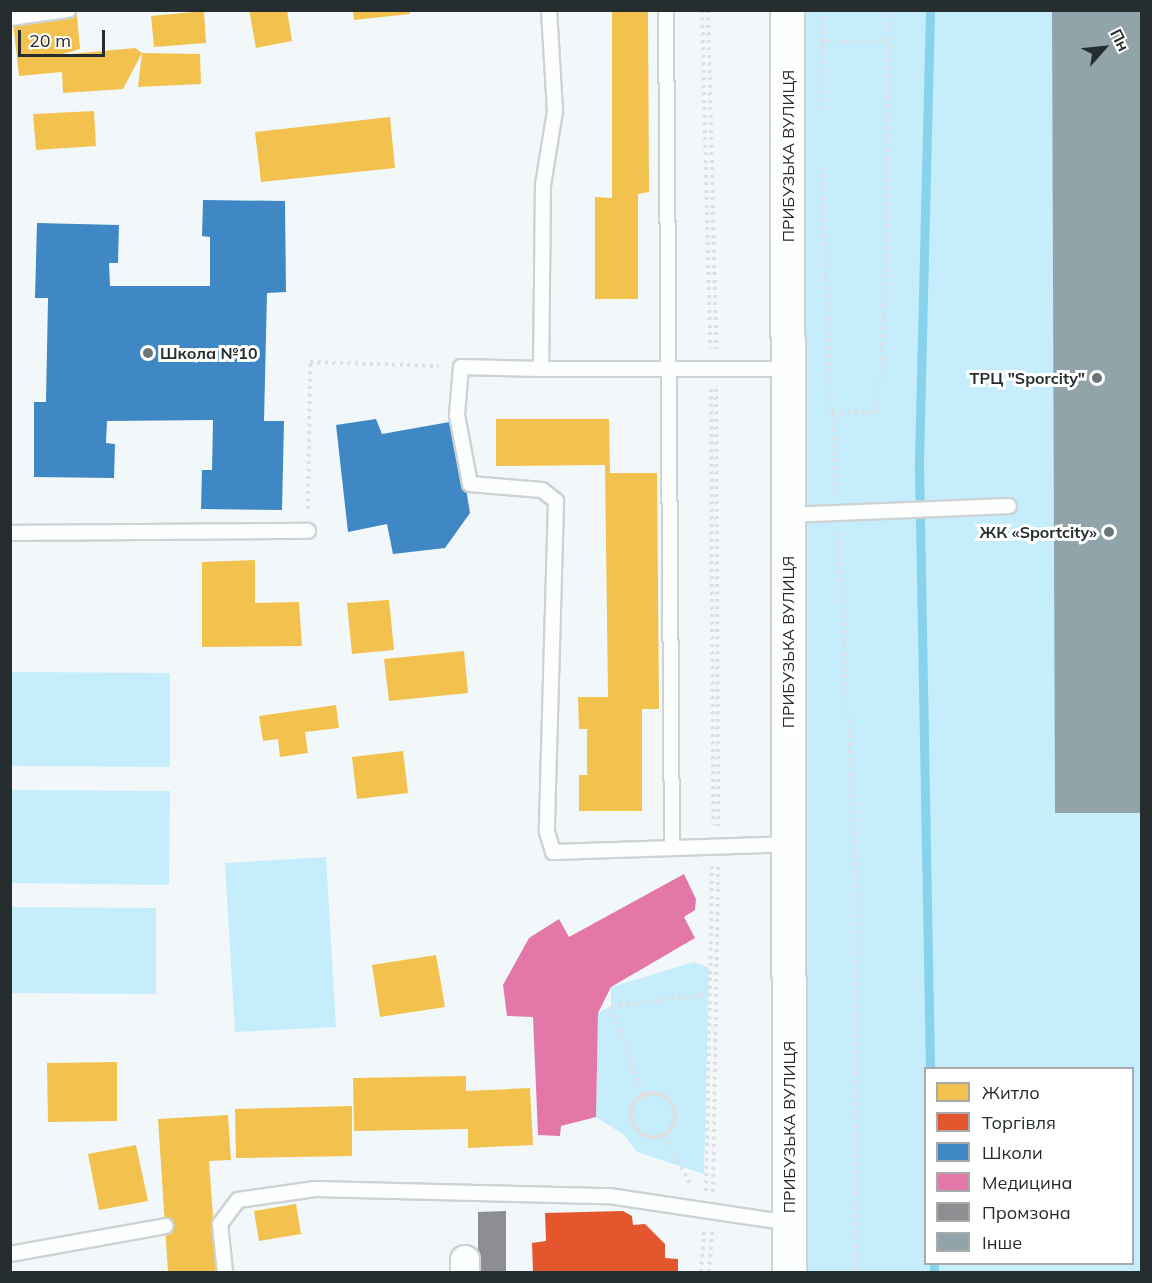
<!DOCTYPE html>
<html>
<head>
<meta charset="utf-8">
<style>
  body { margin:0 }
  #map { position:relative; width:1152px; height:1283px; overflow:hidden; background:#f2f8fa; font-family:Mulish,sans-serif }
  div>[style] { position:absolute }
  [style*='--x'] { left:calc(var(--x)*1px); top:calc(var(--y)*1px); width:calc(var(--w)*1px); rotate:calc(var(--a)*1deg) }
  .green>* { inset:0; background:#c5edfc }
  .homes>* { inset:0; background:#f2c14e }
  .shops>* { inset:0; background:#e4572e }
  .schools>* { inset:0; background:#3f88c5 }
  .health>* { inset:0; background:#e377a8 }
  .industry>* { inset:0; background:#8d8d92 }
  .stream>* { height:9px; margin:-4.5px; padding:0 4.5px; transform-origin:4.5px; border-radius:4.5px; background:#88d2ec }
  .building>* { inset:0; background:#91a4aa }
  .path>* { height:4px; margin-top:-2px; transform-origin:0; background:repeating-linear-gradient(90deg,#dedfe0 0 3px,transparent 0 7.5px) }
  .path>.ring { margin:-2px; padding:0; box-sizing:content-box; background:none; border:4px solid #dedfe0; border-radius:50% }
  .roads { filter:drop-shadow(2px 0 #cdd3d5) drop-shadow(-2px 0 #cdd3d5) drop-shadow(0 2px #cdd3d5) drop-shadow(0 -2px #cdd3d5) }
  .service>* { height:14px; margin:-7px; padding:0 7px; transform-origin:7px; border-radius:7px; background:#fdfefe }
  .minor>* { height:28px; margin:-14px; padding:0 14px; transform-origin:14px; border-radius:14px; background:#fdfefe }
  .tertiary>* { height:33px; margin:-16.5px; padding:0 16.5px; transform-origin:16.5px; border-radius:16.5px; background:#fdfefe }
  .dots>* { width:16px; height:16px; translate:-50% -50%; box-sizing:border-box; border:3px solid #fff; border-radius:50% }
  span { translate:-50% -50%; white-space:nowrap; text-align:center; line-height:1.15; -webkit-text-stroke:6px #fff; paint-order:stroke }
  .street-label { font-size:16px; color:#262d2f }
  .poi-label { font-size:16px; color:#262d2f; font-weight:700 }
  .left { translate:0 -50%; text-align:left }
  .right { translate:-100% -50%; text-align:right }
  .frame { position:absolute; inset:0; border:12px solid #262d2f; pointer-events:none }
  .legend { position:absolute; left:924px; top:1067px; width:210px; height:198px; box-sizing:border-box; background:#fff; border:2px solid #a8abac; margin:0; padding:8px 10px; list-style:none; font-size:18px; color:#262d2f }
  .legend li { display:flex; align-items:center; gap:12px; height:30px }
  .legend b { width:30px; border:2px solid #a8abac }
  .north { position:absolute; left:1074px; top:18px; width:60px; height:60px; -webkit-text-stroke:4px #fff; paint-order:stroke; rotate:63deg; font-size:16px; font-weight:700; line-height:24px; text-align:center; color:#262d2f }
  .north::after { content:''; display:block; margin:auto; width:21px; height:27px; background:#262d2f; clip-path:polygon(50% 0,100% 100%,50% 72%,0 100%) }
  .scale { position:absolute; left:18px; top:30px; width:87px; height:27px; box-sizing:border-box; border:3px solid #262d2f; border-top:0; padding-left:8px; font-size:18px; line-height:21px; white-space:nowrap; color:#262d2f; -webkit-text-stroke:4px #fff; paint-order:stroke }
</style>
</head>
<body>
<div id="map">
  <div class="green">
    <i style="clip-path:polygon(evenodd,801px 11px,1141px 11px,1141px 1272px,803px 1272px,801px 11px,926px 1068px,1132px 1068px,1132px 1264px,926px 1264px,926px 1068px)"></i>
    <i style="clip-path:polygon(11px 672px,170px 673px,170px 767px,11px 766px)"></i>
    <i style="clip-path:polygon(11px 790px,170px 791px,169px 885px,11px 883px)"></i>
    <i style="clip-path:polygon(326px 857px,336px 1027px,235px 1032px,225px 863px)"></i>
    <i style="clip-path:polygon(11px 907px,156px 908px,156px 994px,11px 993px)"></i>
    <i style="clip-path:polygon(694px 962px,709px 968px,704px 1174px,637px 1152px,624px 1135px,596px 1117px,598px 1013px,611px 1006px,611px 987px)"></i>
  </div>
  <div class="homes">
    <i style="clip-path:polygon(249px 10px,287px 10px,292px 41px,256px 48px)"></i>
    <i style="clip-path:polygon(353px 10px,410px 10px,410px 14px,354px 20px)"></i>
    <i style="clip-path:polygon(612px 10px,648px 10px,649px 192px,638px 194px,638px 299px,595px 299px,595px 197px,612px 198px)"></i>
    <i style="clip-path:polygon(204px 11px,206px 43px,154px 47px,151px 16px)"></i>
    <i style="clip-path:polygon(77px 15px,80px 49px,60px 55px,135px 48px,142px 53px,123px 89px,63px 93px,62px 72px,19px 76px,13px 22px)"></i>
    <i style="clip-path:polygon(142px 53px,200px 54px,201px 84px,138px 87px)"></i>
    <i style="clip-path:polygon(94px 111px,96px 146px,36px 150px,33px 114px)"></i>
    <i style="clip-path:polygon(390px 117px,395px 168px,261px 182px,255px 132px)"></i>
    <i style="clip-path:polygon(496px 419px,609px 419px,610px 473px,657px 473px,659px 709px,642px 709px,642px 811px,579px 811px,579px 775px,587px 775px,587px 729px,579px 729px,578px 697px,608px 697px,605px 465px,496px 466px)"></i>
    <i style="clip-path:polygon(255px 560px,255px 603px,299px 602px,302px 646px,202px 647px,202px 562px)"></i>
    <i style="clip-path:polygon(389px 600px,394px 650px,352px 654px,347px 603px)"></i>
    <i style="clip-path:polygon(464px 651px,468px 693px,389px 701px,384px 659px)"></i>
    <i style="clip-path:polygon(336px 705px,339px 728px,305px 732px,308px 753px,280px 757px,278px 739px,263px 741px,259px 716px)"></i>
    <i style="clip-path:polygon(403px 751px,408px 793px,357px 799px,352px 757px)"></i>
    <i style="clip-path:polygon(436px 955px,445px 1007px,380px 1017px,372px 965px)"></i>
    <i style="clip-path:polygon(117px 1062px,117px 1121px,48px 1122px,47px 1063px)"></i>
    <i style="clip-path:polygon(466px 1076px,466px 1091px,530px 1088px,533px 1145px,468px 1148px,468px 1129px,354px 1131px,353px 1078px)"></i>
    <i style="clip-path:polygon(352px 1106px,352px 1156px,236px 1158px,235px 1109px)"></i>
    <i style="clip-path:polygon(228px 1115px,231px 1160px,209px 1161px,217px 1272px,168px 1272px,158px 1119px)"></i>
    <i style="clip-path:polygon(136px 1145px,148px 1201px,99px 1210px,88px 1154px)"></i>
    <i style="clip-path:polygon(296px 1204px,301px 1234px,259px 1241px,254px 1211px)"></i>
  </div>
  <div class="shops">
    <i style="clip-path:polygon(623px 1211px,632px 1216px,633px 1225px,645px 1224px,665px 1244px,665px 1258px,678px 1259px,678px 1272px,533px 1272px,532px 1243px,546px 1241px,545px 1213px)"></i>
  </div>
  <div class="schools">
    <i style="clip-path:polygon(203px 200px,285px 201px,286px 292px,267px 293px,264px 421px,284px 421px,282px 510px,201px 509px,202px 470px,212px 470px,213px 420px,107px 421px,106px 443px,115px 444px,114px 478px,34px 477px,34px 402px,46px 402px,47px 349px,48px 298px,35px 298px,37px 223px,119px 225px,118px 263px,109px 263px,110px 286px,210px 286px,210px 237px,202px 236px)"></i>
    <i style="clip-path:polygon(376px 419px,382px 434px,455px 421px,470px 513px,445px 548px,393px 554px,387px 524px,348px 532px,336px 425px)"></i>
  </div>
  <div class="health">
    <i style="clip-path:polygon(684px 874px,696px 899px,695px 910px,684px 917px,695px 938px,611px 987px,598px 1013px,596px 1117px,561px 1126px,560px 1136px,538px 1135px,533px 1017px,507px 1016px,503px 985px,529px 938px,559px 919px,569px 937px)"></i>
  </div>
  <div class="industry">
    <i style="clip-path:polygon(506px 1211px,506px 1272px,478px 1272px,478px 1212px)"></i>
  </div>
  <div class="stream">
    <i style="--x:930;--y:10;--w:457;--a:91.4"></i>
    <i style="--x:919;--y:467;--w:601;--a:88.95"></i>
    <i style="--x:934;--y:1264;--w:8;--a:90"></i>
  </div>
  <div class="building">
    <i style="clip-path:polygon(1052px 10px,1142px 10px,1142px 813px,1055px 813px)"></i>
  </div>
  <div class="path">
    <i style="--x:702;--y:10;--w:338;--a:88.6"></i>
    <i style="--x:708;--y:10;--w:339;--a:88.6"></i>
    <i style="--x:822;--y:41;--w:67;--a:0"></i>
    <i style="--x:821;--y:109;--w:99;--a:-89.4"></i>
    <i style="--x:821;--y:167;--w:325;--a:87.4"></i>
    <i style="--x:711;--y:389;--w:436;--a:89.7"></i>
    <i style="--x:716;--y:389;--w:437;--a:89.7"></i>
    <i style="--x:832;--y:413;--w:46;--a:-1.2"></i>
    <i style="--x:878;--y:412;--w:140;--a:-86.7"></i>
    <i style="--x:886;--y:272;--w:262;--a:-89.3"></i>
    <i style="--x:308;--y:509;--w:147;--a:-89.2"></i>
    <i style="--x:310;--y:362;--w:129;--a:1.8"></i>
    <i style="--x:838;--y:533;--w:353;--a:86.9"></i>
    <i style="--x:857;--y:885;--w:387;--a:90.1"></i>
    <i class="ring" style="left:631px;top:1093px;width:40px;height:40px"></i>
    <i style="--x:642;--y:1095;--w:94;--a:-109.2"></i>
    <i style="--x:611;--y:1006;--w:99;--a:-7"></i>
    <i style="--x:663;--y:1134;--w:60;--a:61.3"></i>
    <i style="--x:706;--y:1191;--w:325;--a:-88.9"></i>
    <i style="--x:713;--y:1192;--w:326;--a:-89.1"></i>
    <i style="--x:701;--y:1272;--w:41;--a:-85.8"></i>
    <i style="--x:709;--y:1272;--w:40;--a:-85.7"></i>
  </div>
  <div class="roads">
    <div class="service">
      <i style="--x:549;--y:10;--w:101;--a:86.6"></i>
      <i style="--x:555;--y:111;--w:75;--a:99.2"></i>
      <i style="--x:543;--y:185;--w:184;--a:90.6"></i>
      <i style="--x:541;--y:369;--w:247;--a:0"></i>
      <i style="--x:666;--y:10;--w:836;--a:89.59"></i>
      <i style="--x:10;--y:18;--w:59;--a:-7.9"></i>
      <i style="--x:541;--y:369;--w:80;--a:-178.6"></i>
      <i style="--x:461;--y:367;--w:48;--a:94.8"></i>
      <i style="--x:457;--y:415;--w:70;--a:79.3"></i>
      <i style="--x:470;--y:484;--w:72;--a:4.8"></i>
      <i style="--x:542;--y:490;--w:18;--a:38"></i>
      <i style="--x:556;--y:501;--w:331;--a:91.6"></i>
      <i style="--x:547;--y:832;--w:21;--a:73"></i>
      <i style="--x:553;--y:852;--w:236;--a:-1.9"></i>
      <i style="--x:788;--y:515;--w:221;--a:-2.3"></i>
      <i style="--x:10;--y:533;--w:298;--a:-0.4"></i>
      <i style="--x:10;--y:1254;--w:158;--a:-10.2"></i>
      <i style="--x:225;--y:1272;--w:48;--a:-95.9"></i>
      <i style="--x:220;--y:1224;--w:30;--a:-53"></i>
      <i style="--x:238;--y:1200;--w:78;--a:-8.1"></i>
      <i style="--x:315;--y:1189;--w:294;--a:1.4"></i>
      <i style="--x:609;--y:1196;--w:182;--a:8.5"></i>
    </div>
    <div class="minor">
      <i style="--x:465;--y:1272;--w:12;--a:-90"></i>
    </div>
    <div class="tertiary">
      <i style="--x:787;--y:10;--w:1262;--a:89.91"></i>
    </div>
  </div>
  <div class="dots">
    <i style="left:148px;top:353px;background:#6d7476"></i>
    <i style="left:1097px;top:378px;background:#6d7476"></i>
    <i style="left:1109px;top:532px;background:#6d7476"></i>
  </div>
  <div class="street-label">
    <span style="left:788px;top:156px;rotate:-90deg">ПРИБУЗЬКА ВУЛИЦЯ</span>
    <span style="left:788px;top:642px;rotate:-90deg">ПРИБУЗЬКА ВУЛИЦЯ</span>
    <span style="left:789px;top:1127px;rotate:-90deg">ПРИБУЗЬКА ВУЛИЦЯ</span>
  </div>
  <div class="poi-label">
    <span class="left" style="left:160px;top:353px">Школа №10</span>
    <span class="right" style="left:1085px;top:378px">ТРЦ "Sporcity"</span>
    <span class="right" style="left:1097px;top:532px">ЖК «Sportcity»</span>
  </div>
  <div class="frame"></div>
  <ul class="legend">
  <li><b style="height:16px;background:#f2c14e"></b>Житло</li>
  <li><b style="height:16px;background:#e4572e"></b>Торгівля</li>
  <li><b style="height:16px;background:#3f88c5"></b>Школи</li>
  <li><b style="height:16px;background:#e377a8"></b>Медицина</li>
  <li><b style="height:16px;background:#8d8d92"></b>Промзона</li>
  <li><b style="height:16px;background:#91a4aa"></b>Інше</li>
  </ul>
  <div class="north">Пн</div>
  <div class="scale">20 m</div>
</div>
</body>
</html>
